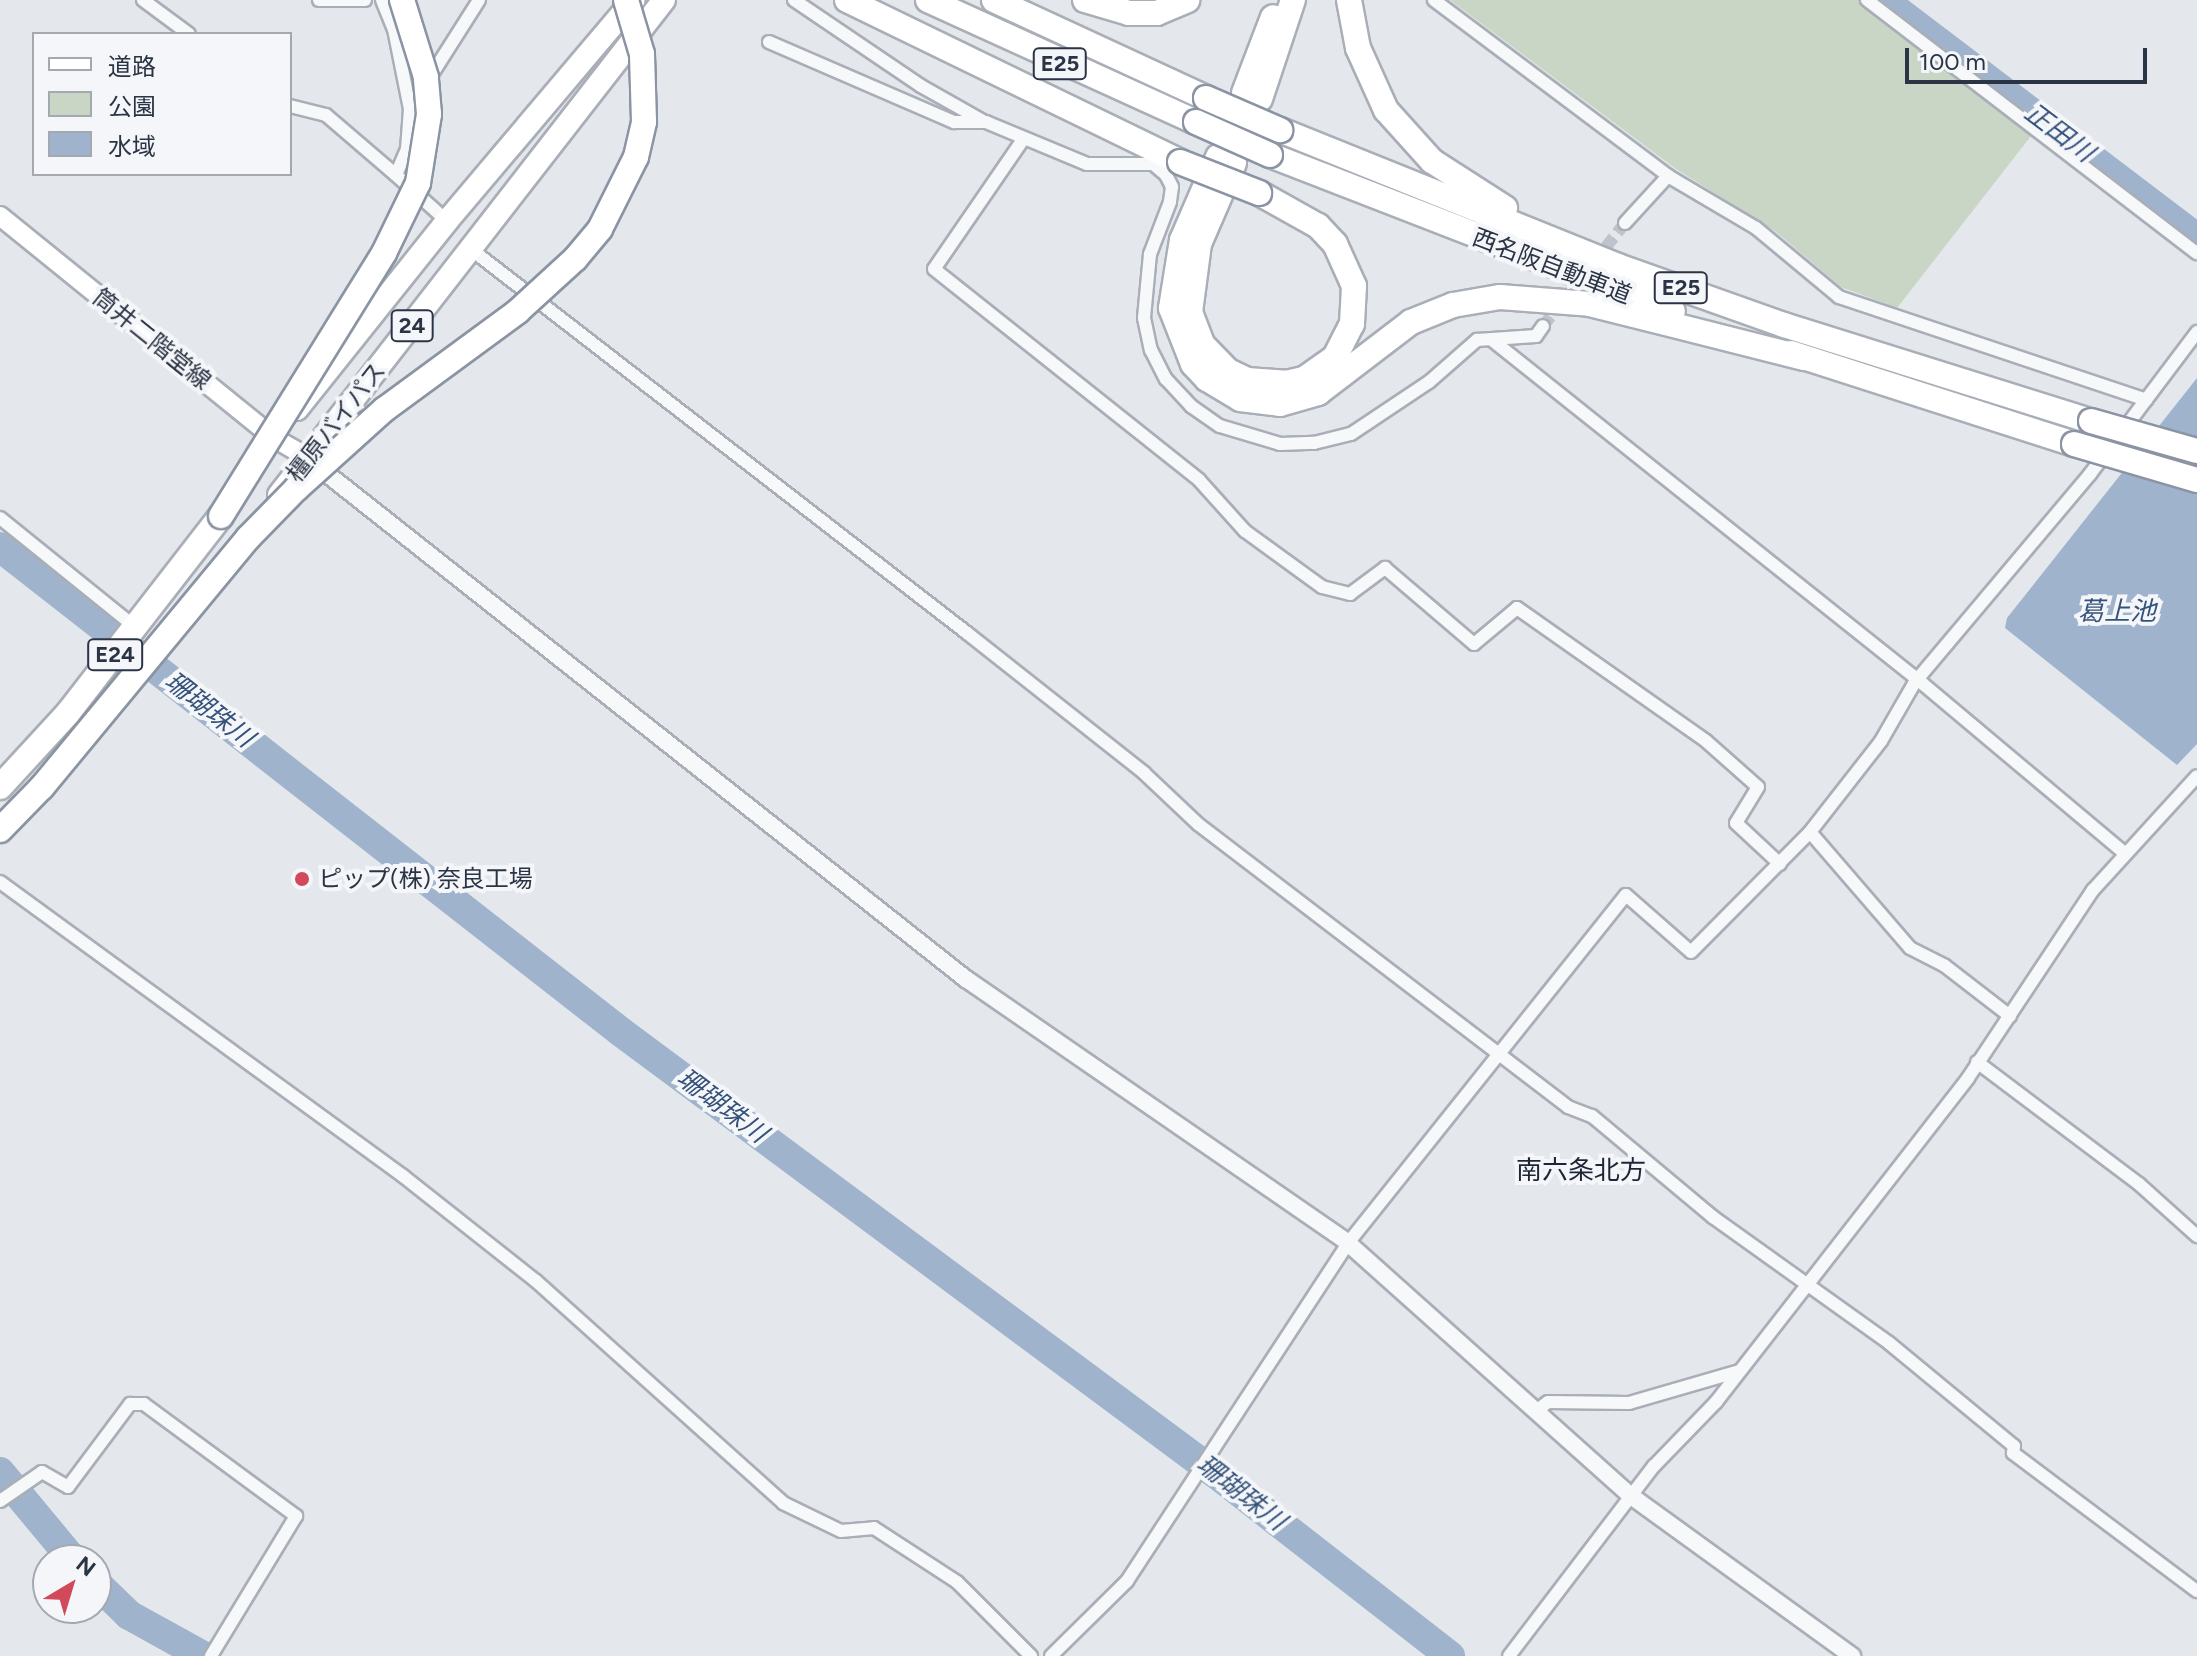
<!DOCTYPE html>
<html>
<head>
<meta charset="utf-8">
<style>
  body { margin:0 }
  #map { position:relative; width:2197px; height:1656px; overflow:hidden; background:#e4e7ec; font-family:Figtree,"Noto Sans JP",sans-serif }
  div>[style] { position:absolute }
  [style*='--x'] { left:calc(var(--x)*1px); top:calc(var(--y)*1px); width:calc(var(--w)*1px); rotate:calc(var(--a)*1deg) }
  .green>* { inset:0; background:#c9d6c5 }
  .water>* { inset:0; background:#9fb4cc }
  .river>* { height:30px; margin:-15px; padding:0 15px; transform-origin:15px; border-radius:15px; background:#9fb4cc }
  .minor-tunnel>* { height:12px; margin-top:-6px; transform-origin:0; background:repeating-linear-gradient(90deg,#bfc3cb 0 12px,transparent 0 18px) }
  .roads { filter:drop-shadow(2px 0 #a9aeb7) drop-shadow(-2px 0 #a9aeb7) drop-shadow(0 2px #a9aeb7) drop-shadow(0 -2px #a9aeb7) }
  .minor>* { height:12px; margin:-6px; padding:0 6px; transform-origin:6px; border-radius:6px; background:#f7f8fa }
  .tertiary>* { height:16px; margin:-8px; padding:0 8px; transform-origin:8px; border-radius:8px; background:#f7f8fa }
  .secondary>* { height:18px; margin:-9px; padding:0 9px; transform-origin:9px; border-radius:9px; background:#fff }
  .trunk>* { height:22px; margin:-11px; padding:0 11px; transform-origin:11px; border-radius:11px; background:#fff }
  .motorway>* { height:24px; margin:-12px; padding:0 12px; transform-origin:12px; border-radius:12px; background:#fff }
  .bridges { filter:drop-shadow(2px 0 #8b94a3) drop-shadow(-2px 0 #8b94a3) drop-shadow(0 2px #8b94a3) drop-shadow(0 -2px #8b94a3) }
  .motorway-bridge>* { height:24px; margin:-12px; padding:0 12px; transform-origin:12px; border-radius:12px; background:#fff }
  .dots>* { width:22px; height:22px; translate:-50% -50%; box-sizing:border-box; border:4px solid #f4f6f9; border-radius:50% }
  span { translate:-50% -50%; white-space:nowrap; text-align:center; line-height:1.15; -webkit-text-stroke:8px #f4f6f9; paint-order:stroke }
  .shield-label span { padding:2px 6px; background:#f4f6f9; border:2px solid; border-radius:6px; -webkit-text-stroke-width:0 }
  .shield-label { font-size:22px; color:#2b3445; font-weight:700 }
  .street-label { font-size:24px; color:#2b3445 }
  .poi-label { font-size:24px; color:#2b3445 }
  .left { translate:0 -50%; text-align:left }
  .water-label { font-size:26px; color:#34527a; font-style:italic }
  .neighbourhood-label { font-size:26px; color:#1d2536 }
  .legend { position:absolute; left:32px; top:32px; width:260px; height:144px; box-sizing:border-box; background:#f4f6f9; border:2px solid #a4a8b1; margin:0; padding:10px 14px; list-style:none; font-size:24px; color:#2b3445 }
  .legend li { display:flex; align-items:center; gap:16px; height:40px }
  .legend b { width:40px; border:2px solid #a4a8b1 }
  .north { position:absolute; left:32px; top:1544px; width:80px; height:80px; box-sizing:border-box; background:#f4f6f9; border:2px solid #a4a8b1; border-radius:50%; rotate:38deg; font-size:22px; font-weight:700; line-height:32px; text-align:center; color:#2b3445 }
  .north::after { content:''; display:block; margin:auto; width:28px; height:36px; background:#d1495b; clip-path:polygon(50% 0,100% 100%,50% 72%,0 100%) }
  .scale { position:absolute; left:1905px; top:48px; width:242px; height:36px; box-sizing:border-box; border:4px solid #2b3445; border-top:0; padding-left:10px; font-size:24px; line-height:28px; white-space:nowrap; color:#2b3445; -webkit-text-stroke:6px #f4f6f9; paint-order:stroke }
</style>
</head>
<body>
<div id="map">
  <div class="green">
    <i style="clip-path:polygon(1450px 0,1859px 0,2031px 136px,1897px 308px,1841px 287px,1775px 231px,1676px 169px)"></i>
  </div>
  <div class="water">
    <i style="clip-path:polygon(2197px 378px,2197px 744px,2177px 765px,2005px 628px,2007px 618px)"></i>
  </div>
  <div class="river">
    <i style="--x:1883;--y:0;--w:394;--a:37.2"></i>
    <i style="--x:0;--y:547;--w:788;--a:37.99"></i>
    <i style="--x:621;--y:1032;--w:740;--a:36.59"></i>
    <i style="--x:1215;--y:1473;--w:298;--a:37.9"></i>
    <i style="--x:0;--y:1472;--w:114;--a:50.3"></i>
    <i style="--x:96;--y:1583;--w:46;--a:44.1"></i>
    <i style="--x:129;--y:1615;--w:85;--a:29"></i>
  </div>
  <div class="minor-tunnel">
    <i style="--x:1595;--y:261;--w:48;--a:-51.7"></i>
    <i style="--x:1543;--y:326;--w:65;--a:-51.2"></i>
  </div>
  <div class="roads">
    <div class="minor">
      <i style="--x:143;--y:0;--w:57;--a:36.5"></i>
      <i style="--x:319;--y:0;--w:46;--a:0"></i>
      <i style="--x:382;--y:0;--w:31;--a:68"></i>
      <i style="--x:394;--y:29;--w:82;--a:78.7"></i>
      <i style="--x:410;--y:109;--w:40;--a:94.3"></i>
      <i style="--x:407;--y:149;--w:28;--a:113"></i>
      <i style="--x:396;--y:175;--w:69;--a:42"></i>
      <i style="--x:794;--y:0;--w:153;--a:34.1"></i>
      <i style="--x:921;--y:86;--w:71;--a:29.4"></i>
      <i style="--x:1434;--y:0;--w:293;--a:36.9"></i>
      <i style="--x:1668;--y:176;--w:102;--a:30.6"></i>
      <i style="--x:1756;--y:228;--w:108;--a:39.7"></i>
      <i style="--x:1839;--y:297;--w:324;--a:18.5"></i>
      <i style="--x:1867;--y:0;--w:416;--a:37.5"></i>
      <i style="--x:769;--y:42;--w:202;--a:23.4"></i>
      <i style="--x:954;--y:122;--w:32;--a:0"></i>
      <i style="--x:986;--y:122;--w:109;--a:22.6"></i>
      <i style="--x:1087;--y:164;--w:66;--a:0"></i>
      <i style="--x:1153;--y:164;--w:17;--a:40"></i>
      <i style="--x:1166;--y:175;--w:13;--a:63"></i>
      <i style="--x:1172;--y:187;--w:15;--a:98"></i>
      <i style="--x:1170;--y:202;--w:56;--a:111"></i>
      <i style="--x:1150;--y:254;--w:64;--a:95.4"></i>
      <i style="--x:1144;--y:318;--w:33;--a:78"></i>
      <i style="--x:1151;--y:350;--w:33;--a:63"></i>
      <i style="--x:1166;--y:379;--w:37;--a:47"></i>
      <i style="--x:1191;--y:406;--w:35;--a:35"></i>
      <i style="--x:1220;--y:426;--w:63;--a:16.7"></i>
      <i style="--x:1280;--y:444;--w:34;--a:-2"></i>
      <i style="--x:1314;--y:443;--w:38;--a:-14"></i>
      <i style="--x:1351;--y:434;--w:94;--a:-33.7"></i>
      <i style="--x:1429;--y:382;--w:64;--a:-41.2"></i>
      <i style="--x:1477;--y:340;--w:59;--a:-3.9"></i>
      <i style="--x:1536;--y:336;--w:12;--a:-55"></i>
      <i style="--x:427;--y:82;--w:97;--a:-57.6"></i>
      <i style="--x:290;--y:106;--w:37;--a:14"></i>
      <i style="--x:326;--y:115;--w:92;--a:40.6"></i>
      <i style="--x:1022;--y:141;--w:155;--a:124.5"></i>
      <i style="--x:934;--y:269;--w:339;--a:38.5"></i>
      <i style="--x:1199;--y:480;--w:69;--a:48"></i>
      <i style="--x:1245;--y:531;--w:95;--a:36"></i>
      <i style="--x:1322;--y:587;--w:29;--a:14"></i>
      <i style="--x:1350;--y:594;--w:44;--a:-36.6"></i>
      <i style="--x:1385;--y:568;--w:117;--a:40.5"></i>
      <i style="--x:1474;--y:644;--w:56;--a:-39.9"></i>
      <i style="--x:1517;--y:608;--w:231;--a:35.1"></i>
      <i style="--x:1706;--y:741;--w:69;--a:41.5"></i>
      <i style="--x:1758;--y:787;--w:42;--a:121.4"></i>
      <i style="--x:1736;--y:823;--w:60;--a:43"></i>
      <i style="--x:1625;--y:223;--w:64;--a:-47.5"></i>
      <i style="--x:472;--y:250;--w:626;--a:37.73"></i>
      <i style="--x:967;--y:633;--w:226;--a:38.3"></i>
      <i style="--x:1144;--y:773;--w:74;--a:43.4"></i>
      <i style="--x:1198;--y:824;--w:466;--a:37.4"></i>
      <i style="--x:1568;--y:1107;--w:26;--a:21"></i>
      <i style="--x:1592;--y:1116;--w:158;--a:39.9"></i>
      <i style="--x:1713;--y:1217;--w:216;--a:35.6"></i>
      <i style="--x:1889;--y:1343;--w:162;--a:39.5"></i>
      <i style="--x:2014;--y:1446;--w:7;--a:98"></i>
      <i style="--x:2013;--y:1453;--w:230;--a:36.9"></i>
      <i style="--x:1492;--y:340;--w:551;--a:38.59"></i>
      <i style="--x:1923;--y:684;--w:261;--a:40"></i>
      <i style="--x:0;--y:518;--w:167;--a:38.9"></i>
      <i style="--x:1810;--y:832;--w:153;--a:49.2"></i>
      <i style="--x:1910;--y:948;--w:39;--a:27"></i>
      <i style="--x:1945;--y:966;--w:82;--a:37.6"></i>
      <i style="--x:0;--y:882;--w:499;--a:36.1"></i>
      <i style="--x:403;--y:1176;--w:169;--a:38.3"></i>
      <i style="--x:536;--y:1281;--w:332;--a:41.9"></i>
      <i style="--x:783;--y:1503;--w:64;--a:25.8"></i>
      <i style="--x:841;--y:1531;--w:33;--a:-5"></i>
      <i style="--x:874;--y:1528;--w:99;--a:33"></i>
      <i style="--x:957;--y:1582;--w:105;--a:45"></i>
      <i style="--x:1977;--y:1062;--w:203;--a:37"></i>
      <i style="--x:2139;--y:1184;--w:78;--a:41.9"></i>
      <i style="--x:1535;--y:1412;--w:16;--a:-38"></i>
      <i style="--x:1548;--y:1402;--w:81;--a:0.7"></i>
      <i style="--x:1629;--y:1403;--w:115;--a:-16.2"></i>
      <i style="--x:0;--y:1501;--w:51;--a:-34.6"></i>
      <i style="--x:42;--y:1472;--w:30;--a:30"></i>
      <i style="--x:68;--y:1487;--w:104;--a:-53.2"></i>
      <i style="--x:130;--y:1404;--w:14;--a:0"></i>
      <i style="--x:144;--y:1404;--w:189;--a:36.4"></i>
      <i style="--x:296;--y:1516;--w:164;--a:121.3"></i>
      <i style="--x:1051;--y:1656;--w:107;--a:-44.6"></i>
      <i style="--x:1127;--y:1581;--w:404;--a:-56.8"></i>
      <i style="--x:1348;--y:1243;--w:445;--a:-51.4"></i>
      <i style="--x:1626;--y:895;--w:86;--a:41.2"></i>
      <i style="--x:1691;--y:952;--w:169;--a:-45.2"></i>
      <i style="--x:1810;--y:832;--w:115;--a:-52"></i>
      <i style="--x:1881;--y:741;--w:68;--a:-60"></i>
      <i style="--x:1915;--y:682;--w:272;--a:-49.9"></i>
      <i style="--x:2090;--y:474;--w:178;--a:-53"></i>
      <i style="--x:1509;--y:1656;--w:239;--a:-52.7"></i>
      <i style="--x:1654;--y:1466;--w:89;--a:-45.9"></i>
      <i style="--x:1716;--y:1402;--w:410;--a:-52.1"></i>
      <i style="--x:1968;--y:1078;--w:226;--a:-56.4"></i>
      <i style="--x:2093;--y:890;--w:154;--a:-47.6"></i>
    </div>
    <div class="tertiary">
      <i style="--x:312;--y:462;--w:834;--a:38.33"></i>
      <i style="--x:966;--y:979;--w:464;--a:34.6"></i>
      <i style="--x:1348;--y:1243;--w:380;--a:41.8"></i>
      <i style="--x:1631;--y:1496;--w:273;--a:35.9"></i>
    </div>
    <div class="secondary">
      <i style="--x:0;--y:216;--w:353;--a:39"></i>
      <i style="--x:274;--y:438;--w:39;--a:30"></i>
    </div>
    <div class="trunk">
      <i style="--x:297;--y:409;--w:241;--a:-51.4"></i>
      <i style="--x:447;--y:221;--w:289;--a:-49.8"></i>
      <i style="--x:279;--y:495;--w:627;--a:-52.13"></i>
    </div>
    <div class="motorway">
      <i style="--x:847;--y:0;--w:370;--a:25.9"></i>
      <i style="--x:928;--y:0;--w:294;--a:24.5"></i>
      <i style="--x:994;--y:0;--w:234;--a:24.8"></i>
      <i style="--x:1085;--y:0;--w:46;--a:16.5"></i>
      <i style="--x:1129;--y:13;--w:28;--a:0"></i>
      <i style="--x:1157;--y:13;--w:33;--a:-23"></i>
      <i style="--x:1349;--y:0;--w:49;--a:79.4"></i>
      <i style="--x:1358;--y:48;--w:68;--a:65.7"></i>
      <i style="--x:1386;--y:110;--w:69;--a:48"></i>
      <i style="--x:1432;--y:161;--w:87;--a:32.8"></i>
      <i style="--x:1244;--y:93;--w:81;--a:-69.1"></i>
      <i style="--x:1260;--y:99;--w:104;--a:-71.6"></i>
      <i style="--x:1280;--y:130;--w:364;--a:21.9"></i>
      <i style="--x:1618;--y:266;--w:176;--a:19.6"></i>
      <i style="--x:1784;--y:325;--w:322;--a:17.4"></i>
      <i style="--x:1270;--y:155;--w:432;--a:21.2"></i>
      <i style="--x:1218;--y:157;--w:90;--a:113.4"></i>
      <i style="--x:1182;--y:240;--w:69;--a:99.2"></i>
      <i style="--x:1171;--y:308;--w:60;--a:68.6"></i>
      <i style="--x:1193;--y:364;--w:21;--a:47"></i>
      <i style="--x:1207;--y:379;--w:39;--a:31"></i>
      <i style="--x:1240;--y:399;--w:40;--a:7.1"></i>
      <i style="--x:1280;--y:404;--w:40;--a:-16"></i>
      <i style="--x:1318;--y:393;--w:117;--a:-37.4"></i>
      <i style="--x:1411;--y:322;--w:45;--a:-22"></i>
      <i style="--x:1453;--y:305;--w:48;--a:-9.7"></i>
      <i style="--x:1500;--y:297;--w:90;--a:4.4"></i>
      <i style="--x:1590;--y:304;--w:221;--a:14.2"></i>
      <i style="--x:1234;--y:163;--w:88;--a:113.4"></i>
      <i style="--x:1199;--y:244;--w:69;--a:97.5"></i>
      <i style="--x:1190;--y:312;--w:34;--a:69"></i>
      <i style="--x:1202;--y:344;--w:37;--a:46"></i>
      <i style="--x:1228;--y:371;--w:21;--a:25"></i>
      <i style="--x:1247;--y:380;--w:39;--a:4"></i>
      <i style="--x:1286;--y:383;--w:18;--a:-13"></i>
      <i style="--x:1304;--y:379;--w:38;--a:-35"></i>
      <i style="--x:1335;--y:357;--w:37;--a:-63"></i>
      <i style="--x:1352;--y:324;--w:38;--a:-87"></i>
      <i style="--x:1354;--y:286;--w:46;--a:-114.3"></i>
      <i style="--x:1335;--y:244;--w:25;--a:-133"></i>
      <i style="--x:1318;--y:226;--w:68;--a:-150.8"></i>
      <i style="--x:1791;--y:353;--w:297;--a:17.8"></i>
      <i style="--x:0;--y:787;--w:100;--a:-47.4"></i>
      <i style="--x:68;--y:713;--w:249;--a:-52.2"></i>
    </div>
  </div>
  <div class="bridges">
    <div class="motorway-bridge">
      <i style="--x:1206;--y:98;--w:81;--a:23.4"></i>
      <i style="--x:1196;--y:122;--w:81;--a:24"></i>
      <i style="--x:1180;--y:162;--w:85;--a:21.4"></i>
      <i style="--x:2091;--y:421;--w:110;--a:15.8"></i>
      <i style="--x:2074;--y:444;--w:128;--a:16.3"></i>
      <i style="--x:221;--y:516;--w:309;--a:-58.2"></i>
      <i style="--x:384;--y:253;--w:78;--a:-64.1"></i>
      <i style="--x:418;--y:183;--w:70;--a:-80.9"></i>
      <i style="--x:429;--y:114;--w:37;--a:-95"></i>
      <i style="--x:426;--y:77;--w:81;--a:-107.3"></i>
      <i style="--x:0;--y:830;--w:60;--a:-45.7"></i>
      <i style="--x:42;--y:787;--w:323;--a:-50.4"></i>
      <i style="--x:248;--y:538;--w:69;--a:-45.6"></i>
      <i style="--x:296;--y:489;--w:120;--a:-42"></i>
      <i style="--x:385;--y:409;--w:164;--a:-36.3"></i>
      <i style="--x:517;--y:312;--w:79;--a:-42.4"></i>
      <i style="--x:575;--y:259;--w:39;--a:-50"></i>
      <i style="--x:600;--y:229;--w:80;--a:-63.4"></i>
      <i style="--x:636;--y:157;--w:36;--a:-77"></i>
      <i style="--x:644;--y:122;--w:68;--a:-91.7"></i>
      <i style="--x:642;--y:54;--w:56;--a:-106.5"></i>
    </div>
  </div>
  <div class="dots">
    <i style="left:302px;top:879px;background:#d1495b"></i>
  </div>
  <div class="shield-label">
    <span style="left:1060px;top:64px">E25</span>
    <span style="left:1681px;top:288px">E25</span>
    <span style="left:412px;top:326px">24</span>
    <span style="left:115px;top:655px">E24</span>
  </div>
  <div class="street-label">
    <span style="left:1552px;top:266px;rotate:21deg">西名阪自動車道</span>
    <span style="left:152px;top:339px;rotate:39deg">筒井二階堂線</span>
    <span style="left:336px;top:422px;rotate:-52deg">橿原バイパス</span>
  </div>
  <div class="poi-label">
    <span class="left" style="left:318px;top:879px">ピップ(株) 奈良工場</span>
  </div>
  <div class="water-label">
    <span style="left:2059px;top:133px;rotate:37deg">正田川</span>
    <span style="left:2117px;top:612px">葛上池</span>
    <span style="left:209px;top:710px;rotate:38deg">珊瑚珠川</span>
    <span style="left:722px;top:1106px;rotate:37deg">珊瑚珠川</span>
    <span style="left:1241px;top:1493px;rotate:38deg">珊瑚珠川</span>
  </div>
  <div class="neighbourhood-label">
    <span style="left:1581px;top:1171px">南六条北方</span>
  </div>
  <ul class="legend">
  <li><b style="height:10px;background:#fff"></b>道路</li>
  <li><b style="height:22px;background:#c9d6c5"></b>公園</li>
  <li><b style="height:22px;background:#9fb4cc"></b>水域</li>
  </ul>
  <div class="north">N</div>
  <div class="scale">100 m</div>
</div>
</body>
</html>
